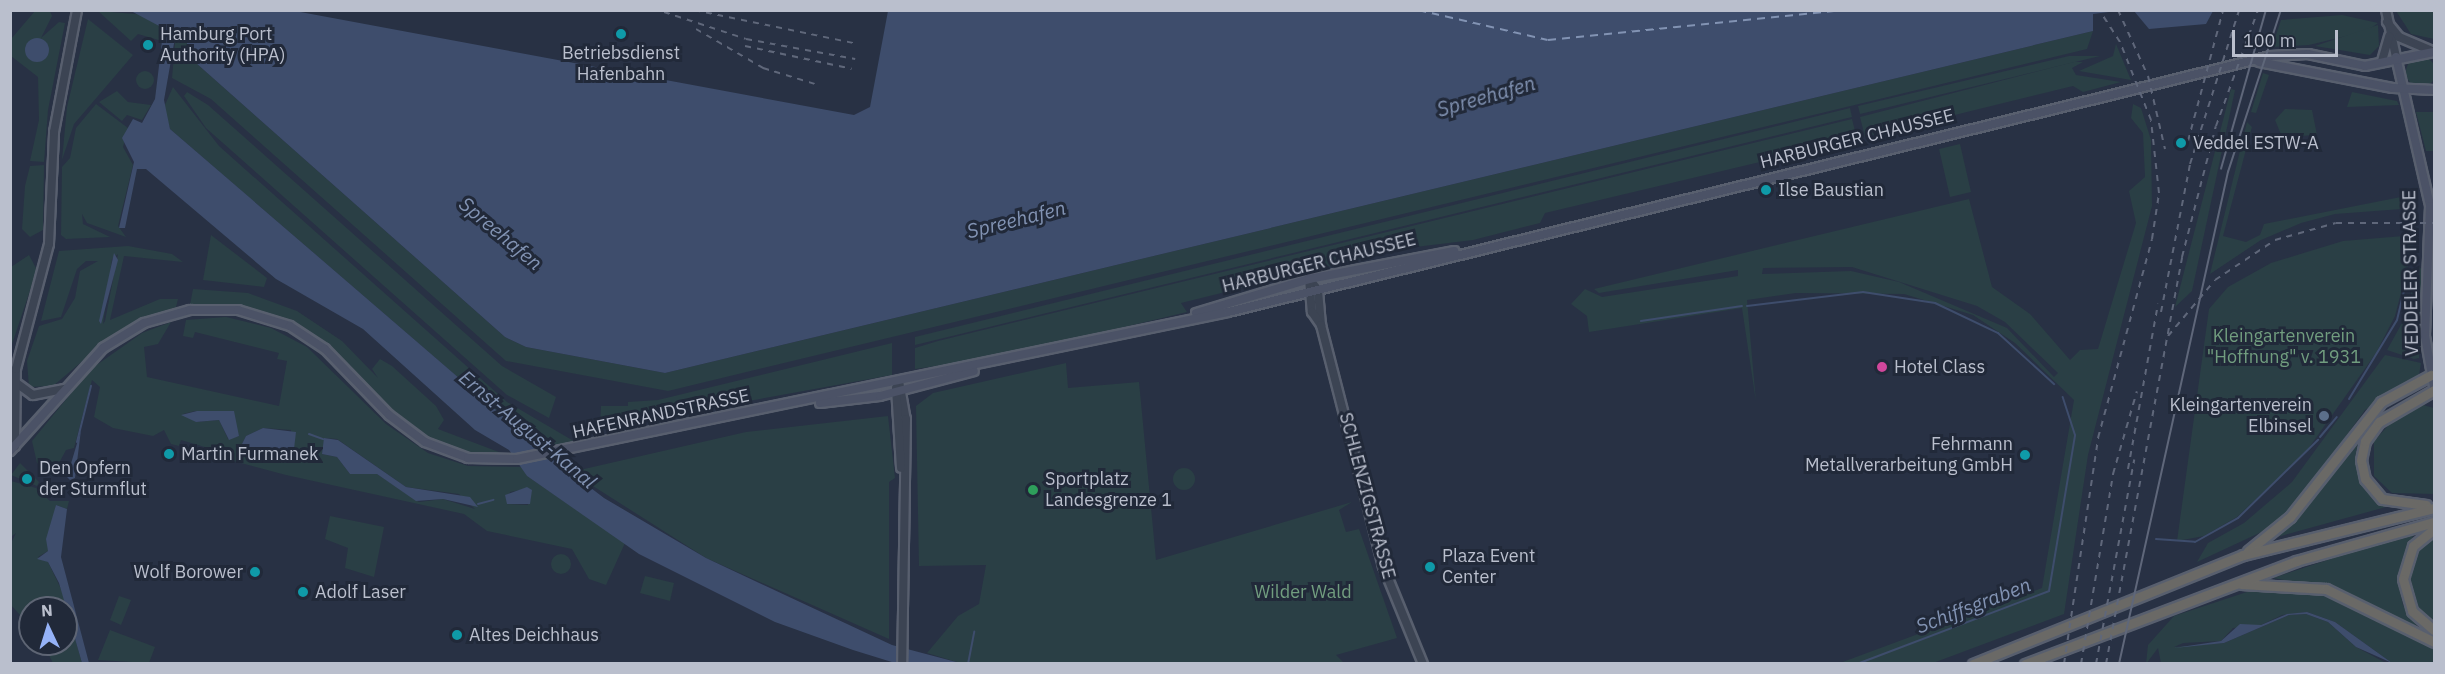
<!DOCTYPE html>
<html>
<head>
<meta charset="utf-8">
<style>
  body { margin:0 }
  #map { position:relative; width:2445px; height:674px; overflow:hidden; background:#283144; font-family:"IBM Plex Sans",sans-serif }
  div>[style] { position:absolute }
  [style*='--x'] { left:calc(var(--x)*1px); top:calc(var(--y)*1px); width:calc(var(--w)*1px); rotate:calc(var(--a)*1deg) }
  .green>* { inset:0; background:#2a3f45 }
  .round { border-radius:50% }
  .water>* { inset:0; background:#3e4d6c }
  .stream>* { height:2px; margin:-1px; padding:0 1px; transform-origin:1px; border-radius:1px; background:#3e4d6c }
  .ferry>* { height:1.5px; margin-top:-0.75px; transform-origin:0; background:repeating-linear-gradient(90deg,#8293b3 0 8px,transparent 0 14px) }
  .roads { filter:drop-shadow(2px 0 #585f6e) drop-shadow(-2px 0 #585f6e) drop-shadow(0 2px #585f6e) drop-shadow(0 -2px #585f6e) }
  .tertiary>* { height:8px; margin:-4px; padding:0 4px; transform-origin:4px; border-radius:4px; background:#3c4453 }
  .secondary>* { height:8px; margin:-4px; padding:0 4px; transform-origin:4px; border-radius:4px; background:#4b5266 }
  .trunk>* { height:9px; margin:-4.5px; padding:0 4.5px; transform-origin:4.5px; border-radius:4.5px; background:#6a6966 }
  .tram>* { height:1.5px; margin:-0.75px; padding:0 0.75px; transform-origin:0.75px; border-radius:0.75px; background:#5f677a }
  .rail>* { height:2px; margin-top:-1px; transform-origin:0; background:repeating-linear-gradient(90deg,#5f677a 0 6px,transparent 0 12px) }
  .dots>* { width:16px; height:16px; translate:-50% -50%; box-sizing:border-box; border:3px solid #212939; border-radius:50% }
  span { translate:-50% -50%; white-space:nowrap; text-align:center; line-height:1.15; -webkit-text-stroke:6px #212939; paint-order:stroke }
  .poi-label { font-size:18px; color:#babfcd }
  .left { translate:0 -50%; text-align:left }
  .right { translate:-100% -50%; text-align:right }
  .street-label { font-size:18px; color:#babfcd }
  .park-label { font-size:18px; color:#719d7f }
  .water-label { font-size:20px; color:#8293b3; font-style:italic }
  .frame { position:absolute; inset:0; border:12px solid #babfcd; pointer-events:none }
  .north { position:absolute; left:18px; top:596px; width:60px; height:60px; box-sizing:border-box; background:#212939; border:2px solid #5e6574; border-radius:50%; rotate:356deg; font-size:16px; font-weight:700; line-height:24px; text-align:center; color:#babfcd }
  .north::after { content:''; display:block; margin:auto; width:21px; height:27px; background:#95b2f7; clip-path:polygon(50% 0,100% 100%,50% 72%,0 100%) }
  .scale { position:absolute; left:2232px; top:30px; width:106px; height:27px; box-sizing:border-box; border:3px solid #babfcd; border-top:0; padding-left:8px; font-size:18px; line-height:21px; white-space:nowrap; color:#babfcd; -webkit-text-stroke:4px #212939; paint-order:stroke }
</style>
</head>
<body>
<div id="map">
  <div class="green">
    <i style="clip-path:polygon(35px 11px,50px 11px,52px 16px,41px 38px,59px 22px,65px 23px,48px 110px,44px 162px,30px 161px,39px 120px,38px 77px,11px 56px,11px 39px)"></i>
    <i style="clip-path:polygon(98px 11px,148px 15px,161px 27px,162px 41px,138px 34px,131px 41px)"></i>
    <i style="clip-path:polygon(2396px 11px,2434px 11px,2434px 39px,2411px 34px)"></i>
    <i style="clip-path:polygon(2342px 15px,2378px 23px,2367px 31px,2309px 45px,2272px 47px,2281px 20px)"></i>
    <i style="clip-path:polygon(88px 19px,133px 55px,74px 124px,62px 160px,67px 107px)"></i>
    <i style="clip-path:polygon(2378px 25px,2379px 46px,2370px 55px,2315px 46px)"></i>
    <i style="clip-path:polygon(2093px 31px,2087px 49px,668px 391px,506px 361px,211px 99px,172px 78px,176px 32px,187px 42px,187px 55px,505px 337px,526px 347px,665px 373px)"></i>
    <i style="clip-path:polygon(2116px 44px,2131px 80px,2079px 71px,2113px 56px)"></i>
    <i style="clip-path:polygon(2069px 56px,2100px 56px,1860px 114px,1858px 106px)"></i>
    <i class="round" style="left:2406px;top:57px;width:30px;height:30px"></i>
    <i style="clip-path:polygon(2074px 62px,2083px 62px,2072px 68px,2076px 75px,2121px 82px,2083px 92px,2073px 86px,1865px 137px,1860px 117px)"></i>
    <i class="round" style="left:136px;top:71px;width:18px;height:18px"></i>
    <i style="clip-path:polygon(2263px 73px,2269px 75px,2256px 113px,2251px 112px)"></i>
    <i style="clip-path:polygon(173px 87px,219px 146px,507px 402px,577px 443px,541px 449px,170px 129px,164px 107px)"></i>
    <i style="clip-path:polygon(2231px 89px,2235px 90px,2192px 291px,2175px 307px)"></i>
    <i style="clip-path:polygon(117px 91px,128px 102px,151px 105px,142px 120px,127px 115px,122px 121px,99px 102px)"></i>
    <i style="clip-path:polygon(187px 92px,208px 105px,502px 366px,556px 397px,549px 418px,507px 395px,206px 128px,184px 96px)"></i>
    <i style="clip-path:polygon(2352px 92px,2397px 101px,2399px 105px,2347px 107px)"></i>
    <i style="clip-path:polygon(96px 104px,128px 128px,123px 147px,133px 165px,118px 226px,126px 237px,87px 223px,82px 214px,83px 224px,110px 237px,66px 239px,61px 235px,62px 167px,70px 158px,76px 128px)"></i>
    <i style="clip-path:polygon(evenodd,2133px 104px,2141px 108px,2151px 140px,2152px 206px,2088px 455px,2064px 614px,1933px 663px,1840px 663px,2042px 588px,2074px 400px,2015px 343px,1973px 315px,1904px 294px,1796px 293px,1747px 300px,1756px 402px,1742px 308px,1589px 332px,1587px 316px,1571px 304px,1585px 289px,1602px 297px,1738px 276px,1738px 270px,1599px 293px,1594px 289px,1969px 199px,1992px 287px,2030px 314px,2070px 360px,2080px 350px,2098px 349px,2136px 223px,2129px 191px,2145px 177px,2143px 133px,2131px 118px,2133px 104px,1852px 267px,1977px 306px,2005px 322px,2058px 373px,2054px 377px,2007px 328px,1899px 282px,1851px 271px,1762px 274px,1763px 268px,1852px 267px)"></i>
    <i style="clip-path:polygon(1850px 108px,1852px 117px,915px 345px,915px 337px)"></i>
    <i style="clip-path:polygon(2285px 109px,2312px 110px,2317px 135px,2282px 137px,2275px 120px)"></i>
    <i style="clip-path:polygon(2416px 112px,2434px 112px,2434px 151px,2426px 151px)"></i>
    <i style="clip-path:polygon(1852px 119px,1857px 139px,1545px 213px,1540px 223px,1473px 240px,1399px 249px,1181px 303px,1187px 312px,995px 358px,915px 369px,915px 348px,938px 341px)"></i>
    <i style="clip-path:polygon(2247px 122px,2252px 127px,2223px 236px,2246px 242px,2260px 235px,2264px 224px,2416px 194px,2415px 208px,2335px 214px,2301px 223px,2261px 240px,2210px 274px)"></i>
    <i style="clip-path:polygon(1960px 144px,1971px 192px,1950px 197px,1939px 149px)"></i>
    <i style="clip-path:polygon(44px 165px,43px 230px,30px 237px,22px 229px,25px 186px,30px 166px)"></i>
    <i style="clip-path:polygon(211px 235px,267px 278px,264px 287px,203px 280px)"></i>
    <i style="clip-path:polygon(2416px 235px,2395px 316px,2376px 353px,2306px 452px,2237px 517px,2204px 536px,2177px 541px,2209px 309px,2228px 287px,2271px 263px,2343px 241px)"></i>
    <i style="clip-path:polygon(evenodd,128px 246px,172px 254px,183px 262px,124px 256px,110px 320px,160px 299px,178px 299px,176px 307px,118px 331px,53px 386px,29px 387px,27px 361px,39px 326px,62px 319px,75px 298px,80px 271px,98px 261px,86px 261px,77px 269px,61px 317px,41px 321px,59px 251px,128px 246px,118px 254px,105px 321px,103px 324px,112px 259px,118px 254px)"></i>
    <i style="clip-path:polygon(29px 255px,37px 270px,11px 347px,11px 267px)"></i>
    <i style="clip-path:polygon(2419px 267px,2423px 270px,2419px 358px,2414px 359px,2387px 350px,2402px 323px)"></i>
    <i style="clip-path:polygon(193px 289px,248px 293px,297px 311px,342px 341px,378px 378px,372px 369px,380px 359px,392px 366px,436px 406px,444px 420px,438px 429px,504px 454px,464px 452px,436px 443px,392px 412px,306px 329px,237px 306px,190px 305px)"></i>
    <i style="clip-path:polygon(evenodd,226px 317px,271px 328px,307px 347px,386px 424px,428px 453px,468px 466px,524px 467px,527px 476px,625px 543px,606px 585px,589px 579px,572px 549px,487px 531px,464px 514px,286px 475px,207px 454px,208px 448px,181px 440px,179px 446px,171px 444px,164px 430px,153px 436px,113px 428px,94px 417px,100px 387px,92px 380px,74px 448px,66px 450px,52px 476px,37px 463px,32px 441px,91px 369px,142px 333px,171px 322px,158px 344px,144px 347px,147px 377px,279px 406px,287px 361px,277px 359px,279px 353px,195px 332px,193px 338px,183px 336px,186px 320px,226px 317px,195px 411px,229px 413px,239px 436px,228px 439px,219px 420px,196px 422px,183px 414px,195px 411px,226px 317px,263px 428px,291px 430px,292px 451px,241px 446px,246px 436px,263px 428px,226px 317px,325px 438px,337px 439px,406px 487px,459px 494px,475px 509px,443px 499px,419px 502px,377px 474px,350px 474px,337px 457px,322px 454px,325px 438px,226px 317px,526px 489px,528px 505px,507px 504px,510px 492px,526px 489px)"></i>
    <i style="clip-path:polygon(892px 343px,892px 375px,600px 428px,601px 406px,628px 406px,628px 402px,658px 400px)"></i>
    <i style="clip-path:polygon(2385px 355px,2421px 363px,2419px 375px,2365px 410px,2299px 501px,2270px 528px,2197px 562px,2208px 543px,2244px 523px,2292px 482px)"></i>
    <i style="clip-path:polygon(1066px 363px,1068px 388px,1139px 382px,1156px 560px,1352px 502px,1339px 510px,1346px 532px,1359px 529px,1397px 638px,1336px 655px,1344px 663px,960px 663px,927px 653px,958px 616px,979px 604px,986px 565px,919px 566px,916px 406px,933px 393px)"></i>
    <i style="clip-path:polygon(2423px 405px,2434px 408px,2434px 494px,2392px 493px,2374px 476px,2374px 441px,2397px 416px)"></i>
    <i style="clip-path:polygon(888px 416px,895px 478px,889px 482px,889px 639px,706px 558px,571px 472px,746px 432px)"></i>
    <i style="clip-path:polygon(2360px 435px,2355px 458px,2361px 482px,2386px 507px,2270px 539px,2312px 499px)"></i>
    <i style="clip-path:polygon(20px 463px,39px 482px,37px 486px,11px 475px)"></i>
    <i class="round" style="left:1173px;top:468px;width:22px;height:22px"></i>
    <i style="clip-path:polygon(11px 481px,36px 488px,50px 501px,69px 501px,67px 509px,56px 505px,48px 551px,38px 557px,48px 562px,62px 591px,82px 663px,53px 663px,43px 644px,66px 644px,66px 608px,30px 608px,30px 626px,11px 605px,11px 543px,16px 533px,11px 537px)"></i>
    <i style="clip-path:polygon(330px 516px,384px 527px,374px 577px,345px 568px,348px 548px,325px 539px)"></i>
    <i style="clip-path:polygon(2415px 531px,2397px 579px,2403px 605px,2420px 631px,2345px 591px,2273px 578px)"></i>
    <i style="clip-path:polygon(2434px 533px,2434px 626px,2416px 609px,2407px 579px,2417px 548px)"></i>
    <i class="round" style="left:551px;top:554px;width:20px;height:20px"></i>
    <i style="clip-path:polygon(645px 576px,674px 583px,670px 601px,640px 593px)"></i>
    <i style="clip-path:polygon(2259px 588px,2304px 589px,2342px 600px,2434px 649px,2434px 663px,2392px 663px,2335px 622px,2307px 612px,2282px 615px,2261px 625px,2233px 628px,2221px 641px,2183px 643px,2174px 647px,2224px 643px,2289px 615px,2306px 614px,2328px 622px,2356px 647px,2386px 663px,2161px 663px,2158px 648px,2146px 664px,2148px 645px,2174px 616px)"></i>
    <i style="clip-path:polygon(119px 596px,131px 600px,121px 625px,110px 620px)"></i>
    <i style="clip-path:polygon(110px 630px,155px 647px,149px 663px,98px 660px)"></i>
  </div>
  <div class="water">
    <i style="clip-path:polygon(131px 11px,295px 11px,854px 115px,870px 107px,888px 11px,2117px 11px,2093px 14px,2093px 31px,665px 373px,526px 347px,505px 337px,187px 55px,187px 42px,176px 32px,164px 100px,170px 129px,553px 459px,604px 498px,706px 558px,892px 645px,960px 663px,895px 663px,853px 650px,775px 622px,639px 554px,527px 476px,509px 450px,475px 430px,363px 329px,276px 279px,146px 169px,137px 169px,125px 228px,119px 228px,134px 162px,122px 138px,133px 119px,142px 123px,155px 99px,162px 41px,161px 27px)"></i>
    <i style="clip-path:polygon(2134px 11px,2213px 11px,2206px 24px,2149px 29px)"></i>
    <i class="round" style="left:25px;top:38px;width:24px;height:24px"></i>
    <i style="clip-path:polygon(114px 253px,118px 260px,101px 324px,99px 321px)"></i>
    <i style="clip-path:polygon(197px 411px,234px 411px,239px 436px,229px 440px,219px 420px,196px 422px,181px 415px)"></i>
    <i style="clip-path:polygon(263px 428px,296px 432px,294px 449px,267px 452px,241px 446px,246px 436px)"></i>
    <i style="clip-path:polygon(81px 430px,75px 478px,70px 480px,67px 477px)"></i>
    <i style="clip-path:polygon(324px 438px,338px 440px,406px 487px,470px 497px,478px 507px,443px 499px,416px 501px,377px 474px,350px 474px,337px 457px,322px 454px)"></i>
    <i style="clip-path:polygon(527px 487px,532px 490px,530px 504px,507px 504px,505px 495px)"></i>
    <i style="clip-path:polygon(56px 505px,67px 509px,61px 557px,89px 663px,82px 663px,59px 583px,48px 562px,37px 559px,48px 551px,46px 539px)"></i>
    <i style="clip-path:polygon(2307px 612px,2335px 622px,2392px 663px,2356px 647px,2328px 622px,2306px 614px,2289px 615px,2224px 643px,2174px 648px,2221px 641px,2240px 624px,2261px 625px,2287px 614px)"></i>
  </div>
  <div class="stream">
    <i style="--x:1747;--y:306;--w:117;--a:-6.9"></i>
    <i style="--x:1863;--y:292;--w:73;--a:8.7"></i>
    <i style="--x:1935;--y:303;--w:70;--a:25.5"></i>
    <i style="--x:1998;--y:333;--w:76;--a:42.3"></i>
    <i style="--x:1641;--y:321;--w:102;--a:-8.4"></i>
    <i style="--x:2349;--y:399;--w:92;--a:-58.7"></i>
    <i style="--x:2397;--y:320;--w:51;--a:-76.5"></i>
    <i style="--x:309;--y:434;--w:15;--a:20"></i>
    <i style="--x:2320;--y:437;--w:26;--a:-50"></i>
    <i style="--x:77;--y:442;--w:58;--a:-76"></i>
    <i style="--x:478;--y:504;--w:16;--a:-15"></i>
    <i style="--x:2156;--y:539;--w:39;--a:4"></i>
    <i style="--x:2195;--y:542;--w:49;--a:-29.2"></i>
    <i style="--x:2238;--y:518;--w:112;--a:-44.3"></i>
    <i style="--x:968;--y:664;--w:33;--a:-79"></i>
    <i style="--x:1857;--y:664;--w:205;--a:-20.8"></i>
    <i style="--x:2049;--y:591;--w:158;--a:-80.5"></i>
    <i style="--x:2075;--y:435;--w:40;--a:-108"></i>
  </div>
  <div class="ferry">
    <i style="--x:1418;--y:10;--w:133;--a:13"></i>
    <i style="--x:1548;--y:40;--w:297;--a:-5.8"></i>
  </div>
  <div class="roads">
    <div class="tertiary">
      <i style="--x:2386;--y:10;--w:48;--a:78"></i>
      <i style="--x:2387;--y:22;--w:19;--a:51"></i>
      <i style="--x:2399;--y:37;--w:34;--a:23"></i>
      <i style="--x:2382;--y:61;--w:26;--a:-74"></i>
      <i style="--x:1321;--y:325;--w:35;--a:-95"></i>
      <i style="--x:1318;--y:290;--w:14;--a:-129"></i>
      <i style="--x:1309;--y:279;--w:33;--a:85"></i>
      <i style="--x:1312;--y:312;--w:16;--a:55"></i>
      <i style="--x:1321;--y:325;--w:249;--a:75.6"></i>
      <i style="--x:1383;--y:566;--w:106;--a:67.8"></i>
      <i style="--x:899;--y:381;--w:39;--a:80"></i>
      <i style="--x:906;--y:419;--w:245;--a:90.9"></i>
      <i style="--x:15;--y:382;--w:22;--a:36"></i>
      <i style="--x:33;--y:395;--w:32;--a:-11"></i>
      <i style="--x:896;--y:388;--w:80;--a:86.4"></i>
      <i style="--x:15;--y:446;--w:77;--a:-89.3"></i>
      <i style="--x:16;--y:369;--w:129;--a:-75.2"></i>
      <i style="--x:49;--y:244;--w:112;--a:-87.4"></i>
      <i style="--x:54;--y:132;--w:124;--a:-79.3"></i>
    </div>
    <div class="secondary">
      <i style="--x:2396;--y:57;--w:153;--a:77.1"></i>
      <i style="--x:2430;--y:206;--w:130;--a:92.2"></i>
      <i style="--x:2425;--y:336;--w:51;--a:79.8"></i>
      <i style="--x:2259;--y:62;--w:136;--a:11"></i>
      <i style="--x:2393;--y:88;--w:41;--a:2.8"></i>
      <i style="--x:1196;--y:313;--w:118;--a:-16.7"></i>
      <i style="--x:1309;--y:279;--w:148;--a:-10.9"></i>
      <i style="--x:820;--y:403;--w:60;--a:-6.7"></i>
      <i style="--x:880;--y:396;--w:97;--a:-14.9"></i>
      <i style="--x:10;--y:451;--w:139;--a:-47.9"></i>
      <i style="--x:103;--y:348;--w:48;--a:-31.4"></i>
      <i style="--x:144;--y:323;--w:48;--a:-15.8"></i>
      <i style="--x:190;--y:310;--w:48;--a:0"></i>
      <i style="--x:238;--y:310;--w:54;--a:17.1"></i>
      <i style="--x:290;--y:326;--w:42;--a:33.3"></i>
      <i style="--x:325;--y:349;--w:92;--a:45.9"></i>
      <i style="--x:389;--y:415;--w:45;--a:36.9"></i>
      <i style="--x:425;--y:442;--w:46;--a:20.4"></i>
      <i style="--x:468;--y:458;--w:49;--a:1.2"></i>
      <i style="--x:517;--y:459;--w:726;--a:-11.68"></i>
      <i style="--x:1228;--y:312;--w:1073;--a:-13.8"></i>
      <i style="--x:2270;--y:56;--w:38;--a:-3"></i>
      <i style="--x:2308;--y:54;--w:58;--a:11.9"></i>
      <i style="--x:2365;--y:66;--w:70;--a:-11.5"></i>
    </div>
    <div class="trunk">
      <i style="--x:2426;--y:505;--w:44;--a:-172.2"></i>
      <i style="--x:2382;--y:499;--w:26;--a:-130"></i>
      <i style="--x:2365;--y:479;--w:19;--a:-102"></i>
      <i style="--x:2361;--y:460;--w:19;--a:-78"></i>
      <i style="--x:2365;--y:441;--w:24;--a:-54"></i>
      <i style="--x:2379;--y:422;--w:64;--a:-30.2"></i>
      <i style="--x:2434;--y:529;--w:27;--a:141"></i>
      <i style="--x:2413;--y:546;--w:34;--a:107"></i>
      <i style="--x:2403;--y:579;--w:33;--a:74"></i>
      <i style="--x:2412;--y:611;--w:29;--a:41"></i>
      <i style="--x:2248;--y:551;--w:54;--a:-39"></i>
      <i style="--x:2290;--y:517;--w:147;--a:-51.6"></i>
      <i style="--x:2381;--y:402;--w:57;--a:-28.4"></i>
      <i style="--x:2241;--y:584;--w:85;--a:3.4"></i>
      <i style="--x:2326;--y:589;--w:120;--a:26.1"></i>
      <i style="--x:1973;--y:664;--w:291;--a:-22"></i>
      <i style="--x:2243;--y:555;--w:197;--a:-13.8"></i>
      <i style="--x:2025;--y:664;--w:290;--a:-20.8"></i>
      <i style="--x:2296;--y:561;--w:143;--a:-15.8"></i>
    </div>
  </div>
  <div class="tram">
    <i style="--x:2221;--y:169;--w:165;--a:-74.2"></i>
    <i style="--x:2119;--y:664;--w:504;--a:-77.51"></i>
    <i style="--x:2228;--y:172;--w:170;--a:-71.9"></i>
  </div>
  <div class="rail">
    <i style="--x:694;--y:10;--w:167;--a:11.7"></i>
    <i style="--x:2118;--y:10;--w:72;--a:65.6"></i>
    <i style="--x:2148;--y:76;--w:75;--a:76.9"></i>
    <i style="--x:664;--y:12;--w:86;--a:18.2"></i>
    <i style="--x:746;--y:39;--w:111;--a:10.4"></i>
    <i style="--x:696;--y:29;--w:78;--a:30.2"></i>
    <i style="--x:763;--y:68;--w:54;--a:17.1"></i>
    <i style="--x:745;--y:46;--w:109;--a:12.1"></i>
    <i style="--x:2188;--y:141;--w:136;--a:-75"></i>
    <i style="--x:2161;--y:312;--w:151;--a:-78.9"></i>
    <i style="--x:2190;--y:164;--w:162;--a:-72.3"></i>
    <i style="--x:2168;--y:336;--w:73;--a:-50"></i>
    <i style="--x:2215;--y:280;--w:72;--a:-33.7"></i>
    <i style="--x:2275;--y:240;--w:63;--a:-15.6"></i>
    <i style="--x:2336;--y:223;--w:98;--a:0"></i>
    <i style="--x:2128;--y:469;--w:168;--a:-79.7"></i>
    <i style="--x:2064;--y:664;--w:229;--a:-81.4"></i>
    <i style="--x:2098;--y:438;--w:206;--a:-74.8"></i>
    <i style="--x:2152;--y:239;--w:47;--a:-81.3"></i>
    <i style="--x:2159;--y:193;--w:73;--a:-96.3"></i>
    <i style="--x:2151;--y:120;--w:84;--a:-111.7"></i>
    <i style="--x:2120;--y:42;--w:38;--a:-123"></i>
    <i style="--x:2081;--y:664;--w:193;--a:-80.4"></i>
    <i style="--x:2113;--y:474;--w:86;--a:-73.9"></i>
    <i style="--x:2096;--y:664;--w:208;--a:-79.4"></i>
    <i style="--x:2106;--y:664;--w:414;--a:-79.4"></i>
    <i style="--x:2182;--y:257;--w:135;--a:-75.5"></i>
    <i style="--x:2216;--y:126;--w:123;--a:-70.1"></i>
  </div>
  <div class="dots">
    <i style="left:621px;top:34px;background:#0f9aa8"></i>
    <i style="left:148px;top:45px;background:#0f9aa8"></i>
    <i style="left:2181px;top:143px;background:#0f9aa8"></i>
    <i style="left:1766px;top:190px;background:#0f9aa8"></i>
    <i style="left:1882px;top:367px;background:#d1479c"></i>
    <i style="left:2324px;top:416px;background:#5c6f8a"></i>
    <i style="left:169px;top:454px;background:#0f9aa8"></i>
    <i style="left:2025px;top:455px;background:#0f9aa8"></i>
    <i style="left:27px;top:479px;background:#0f9aa8"></i>
    <i style="left:1033px;top:490px;background:#2e9e5b"></i>
    <i style="left:1430px;top:567px;background:#0f9aa8"></i>
    <i style="left:255px;top:572px;background:#0f9aa8"></i>
    <i style="left:303px;top:592px;background:#0f9aa8"></i>
    <i style="left:457px;top:635px;background:#0f9aa8"></i>
  </div>
  <div class="poi-label">
    <span class="left" style="left:160px;top:45px">Hamburg Port<br>Authority (HPA)</span>
    <span style="left:621px;top:64px">Betriebsdienst<br>Hafenbahn</span>
    <span class="left" style="left:2193px;top:143px">Veddel ESTW-A</span>
    <span class="left" style="left:1778px;top:190px">Ilse Baustian</span>
    <span class="left" style="left:1894px;top:367px">Hotel Class</span>
    <span class="right" style="left:2312px;top:416px">Kleingartenverein<br>Elbinsel</span>
    <span class="right" style="left:2013px;top:455px">Fehrmann<br>Metallverarbeitung GmbH</span>
    <span class="left" style="left:181px;top:454px">Martin Furmanek</span>
    <span class="left" style="left:39px;top:479px">Den Opfern<br>der Sturmflut</span>
    <span class="left" style="left:1045px;top:490px">Sportplatz<br>Landesgrenze 1</span>
    <span class="left" style="left:1442px;top:567px">Plaza Event<br>Center</span>
    <span class="right" style="left:243px;top:572px">Wolf Borower</span>
    <span class="left" style="left:315px;top:592px">Adolf Laser</span>
    <span class="left" style="left:469px;top:635px">Altes Deichhaus</span>
  </div>
  <div class="street-label">
    <span style="left:1857px;top:139px;rotate:-14deg">HARBURGER CHAUSSEE</span>
    <span style="left:1319px;top:263px;rotate:-14deg">HARBURGER CHAUSSEE</span>
    <span style="left:2411px;top:273px;rotate:-91deg">VEDDELER STRASSE</span>
    <span style="left:661px;top:414px;rotate:-12deg">HAFENRANDSTRASSE</span>
    <span style="left:1367px;top:496px;rotate:75deg">SCHLENZIGSTRASSE</span>
  </div>
  <div class="park-label">
    <span style="left:2284px;top:347px">Kleingartenverein<br>"Hoffnung" v. 1931</span>
    <span style="left:1303px;top:592px">Wilder Wald</span>
  </div>
  <div class="water-label">
    <span style="left:1486px;top:96px;rotate:-16deg">Spreehafen</span>
    <span style="left:1016px;top:219px;rotate:-14deg">Spreehafen</span>
    <span style="left:501px;top:233px;rotate:40deg">Spreehafen</span>
    <span style="left:528px;top:429px;rotate:40deg">Ernst-August-Kanal</span>
    <span style="left:1973px;top:605px;rotate:-21deg">Schiffsgraben</span>
  </div>
  <div class="frame"></div>
  <div class="north">N</div>
  <div class="scale">100 m</div>
</div>
</body>
</html>
